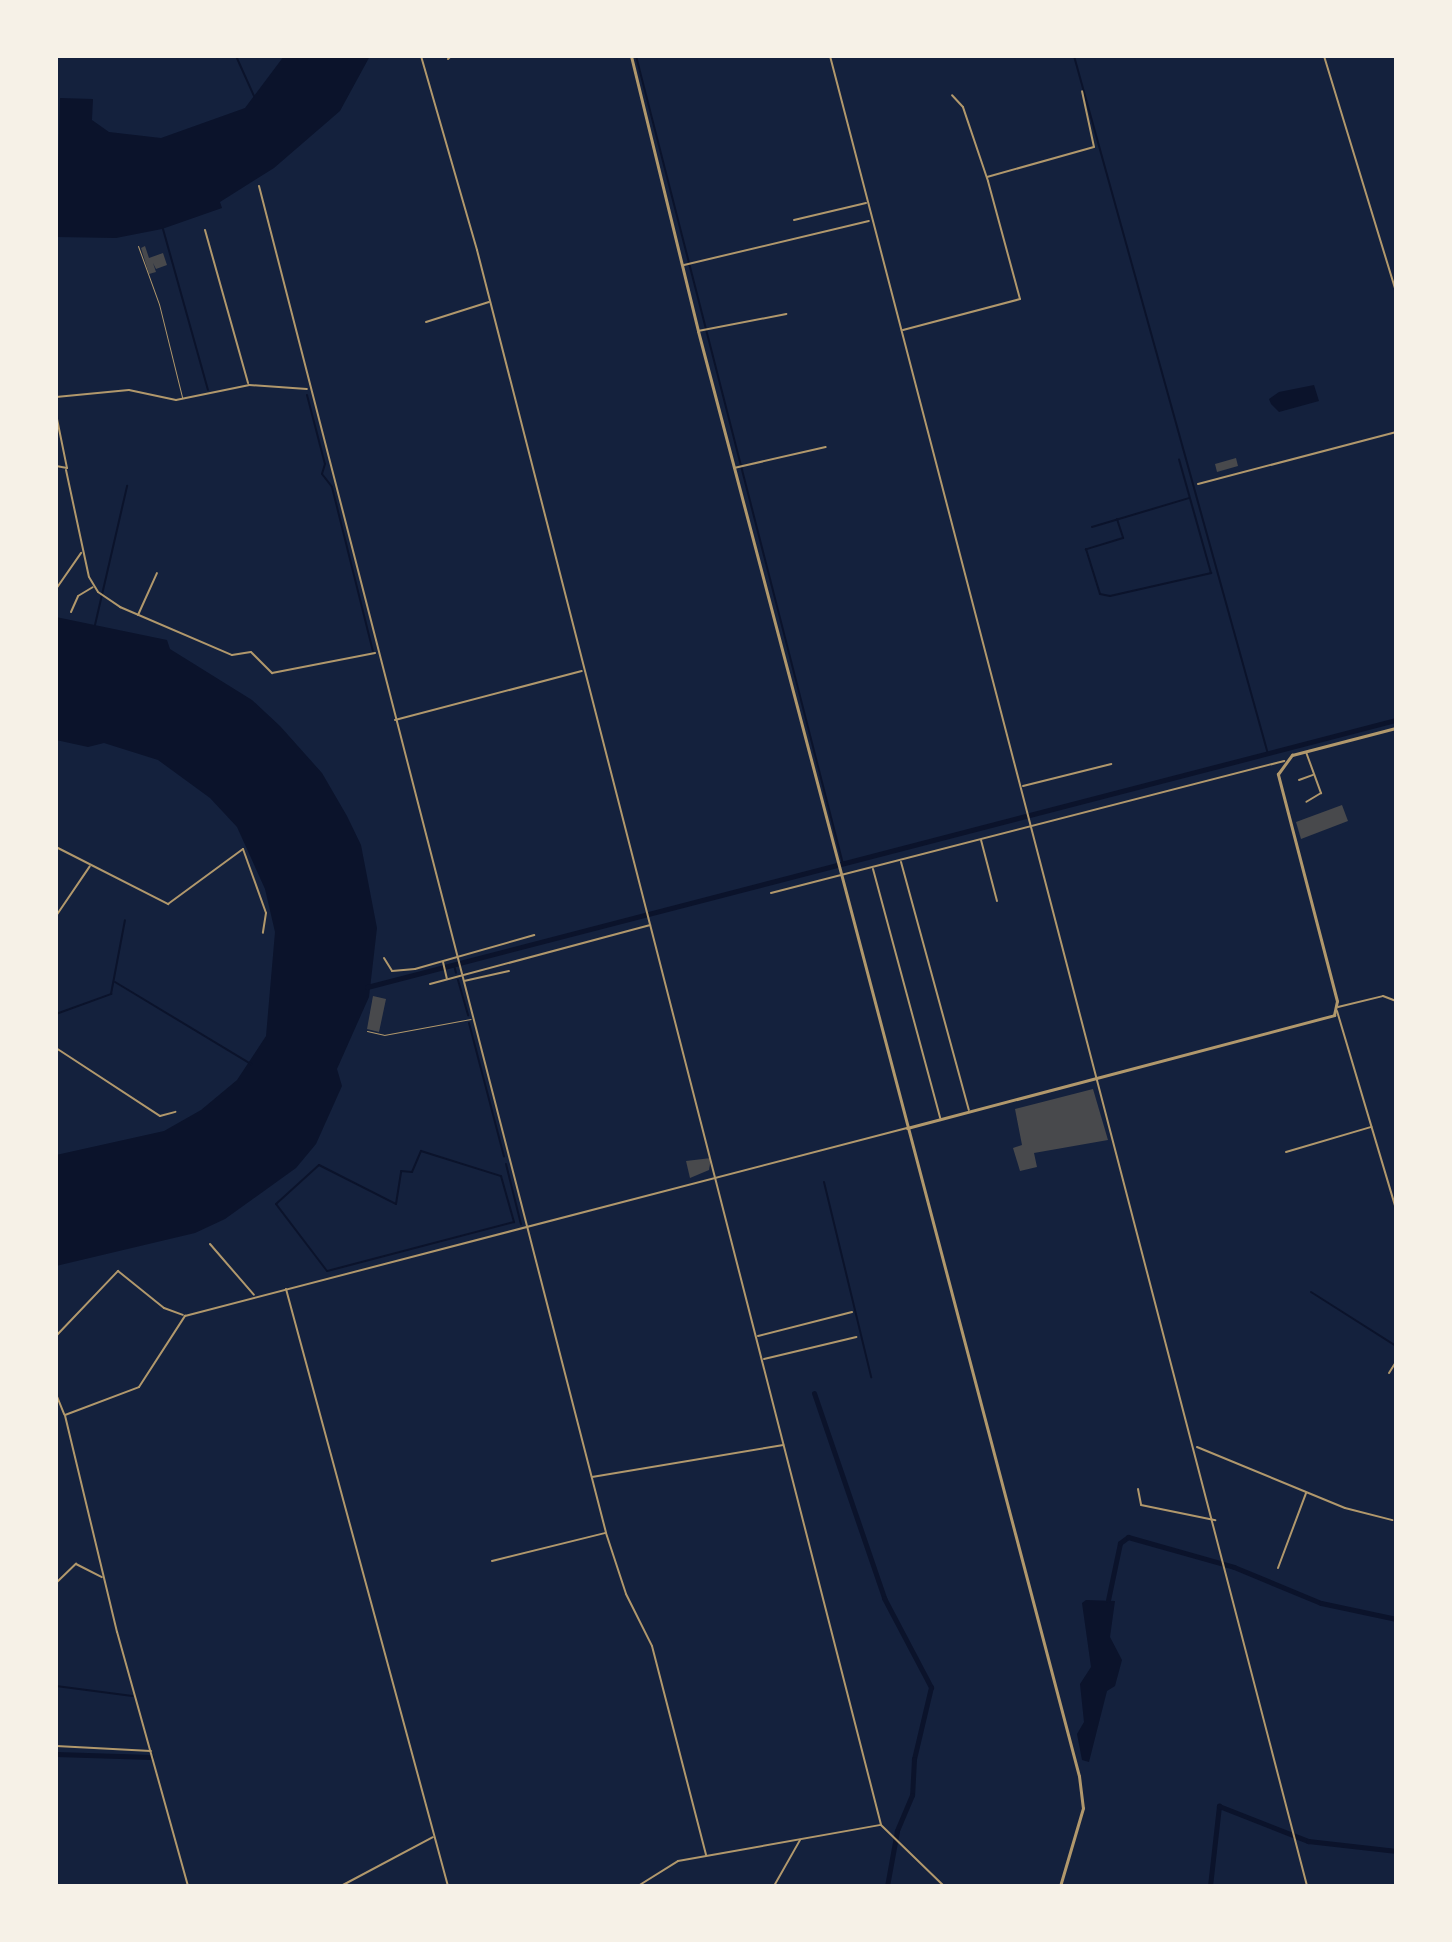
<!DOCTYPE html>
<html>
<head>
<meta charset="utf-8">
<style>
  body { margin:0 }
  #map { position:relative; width:1452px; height:1942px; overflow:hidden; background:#14213d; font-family:"Open Sans",sans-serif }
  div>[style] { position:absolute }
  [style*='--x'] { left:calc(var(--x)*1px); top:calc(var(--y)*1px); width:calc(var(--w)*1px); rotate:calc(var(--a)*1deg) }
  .water>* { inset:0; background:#0b132b }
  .stream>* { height:2px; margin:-1px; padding:0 1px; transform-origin:1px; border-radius:1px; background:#0b132b }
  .canal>* { height:5px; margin:-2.5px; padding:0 2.5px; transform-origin:2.5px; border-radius:2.5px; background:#0b132b }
  .building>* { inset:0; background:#48494c }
  .service>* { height:1px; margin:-0.5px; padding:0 0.5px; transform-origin:0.5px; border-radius:0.5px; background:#b1986c }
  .minor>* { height:2px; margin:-1px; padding:0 1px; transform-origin:1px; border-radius:1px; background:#b1986c }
  .tertiary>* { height:3px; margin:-1.5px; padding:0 1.5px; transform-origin:1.5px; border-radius:1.5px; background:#b1986c }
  span { translate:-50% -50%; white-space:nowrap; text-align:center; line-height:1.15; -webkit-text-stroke:8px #f6f1e7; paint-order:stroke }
  .frame { position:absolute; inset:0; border:58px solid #f6f1e7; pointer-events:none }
</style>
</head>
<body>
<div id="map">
  <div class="water">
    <i style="clip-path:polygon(284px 56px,370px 56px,340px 111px,274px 168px,220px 202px,222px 208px,162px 229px,116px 238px,56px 237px,60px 98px,93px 99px,92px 120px,109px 132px,161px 138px,245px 108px)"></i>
    <i style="clip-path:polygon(1314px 385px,1319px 401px,1279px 412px,1271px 404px,1269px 399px,1279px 392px)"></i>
    <i style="clip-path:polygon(56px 617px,167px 640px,170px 649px,252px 700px,280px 726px,322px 773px,347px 816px,361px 845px,377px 928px,369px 997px,337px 1069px,342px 1086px,316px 1144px,296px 1168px,225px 1219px,195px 1233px,56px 1266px,56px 1155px,164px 1131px,201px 1110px,237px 1080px,266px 1036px,275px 932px,265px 889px,237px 827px,210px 798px,158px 760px,104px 743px,88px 747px,56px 740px)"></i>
    <i style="clip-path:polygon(1086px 1600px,1115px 1601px,1110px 1637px,1122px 1660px,1115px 1686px,1107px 1691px,1089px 1762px,1082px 1760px,1077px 1734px,1084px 1722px,1080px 1684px,1091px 1667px,1082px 1603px)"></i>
  </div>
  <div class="stream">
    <i style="--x:236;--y:56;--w:44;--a:65.8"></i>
    <i style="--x:636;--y:56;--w:834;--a:75.63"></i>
    <i style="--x:1074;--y:56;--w:724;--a:74.47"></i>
    <i style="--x:163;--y:229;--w:167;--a:74.4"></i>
    <i style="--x:307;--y:395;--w:71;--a:75.4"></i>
    <i style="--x:325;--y:464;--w:10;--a:107"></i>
    <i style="--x:322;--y:474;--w:16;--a:52"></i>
    <i style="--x:332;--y:487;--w:169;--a:76"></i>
    <i style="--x:1117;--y:519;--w:20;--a:72"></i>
    <i style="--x:1123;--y:538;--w:39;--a:163"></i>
    <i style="--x:1086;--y:549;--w:47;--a:72.7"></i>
    <i style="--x:1100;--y:594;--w:10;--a:11"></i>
    <i style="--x:1110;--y:596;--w:104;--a:-12.8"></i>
    <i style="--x:1211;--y:573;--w:118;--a:-105.7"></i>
    <i style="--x:1092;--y:527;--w:101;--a:-16.6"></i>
    <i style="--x:95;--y:625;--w:143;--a:-77"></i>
    <i style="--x:454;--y:965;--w:8;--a:76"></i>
    <i style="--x:458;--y:980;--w:37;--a:74"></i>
    <i style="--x:115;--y:982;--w:159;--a:31.1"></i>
    <i style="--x:56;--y:1014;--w:59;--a:-20"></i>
    <i style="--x:111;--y:994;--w:75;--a:-79.3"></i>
    <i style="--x:469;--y:1023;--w:138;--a:75.3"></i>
    <i style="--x:421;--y:1151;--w:84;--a:17.4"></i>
    <i style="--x:501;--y:1176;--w:48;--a:74.2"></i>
    <i style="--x:514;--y:1222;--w:193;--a:165.3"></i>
    <i style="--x:327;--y:1271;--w:84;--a:-127.3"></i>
    <i style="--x:276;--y:1204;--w:58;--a:-42.2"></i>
    <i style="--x:319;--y:1165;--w:86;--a:26.9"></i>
    <i style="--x:396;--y:1204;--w:33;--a:-81"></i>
    <i style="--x:401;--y:1171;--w:11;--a:5"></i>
    <i style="--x:412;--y:1172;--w:23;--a:-67"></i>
    <i style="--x:506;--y:1164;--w:62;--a:76"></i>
    <i style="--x:824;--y:1182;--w:201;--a:76.4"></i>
    <i style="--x:1311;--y:1292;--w:101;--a:32.4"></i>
    <i style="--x:56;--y:1686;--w:77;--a:7.5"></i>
  </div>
  <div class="canal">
    <i style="--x:367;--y:987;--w:1063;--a:-14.55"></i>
    <i style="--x:814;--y:1393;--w:217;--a:71.1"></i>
    <i style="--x:884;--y:1598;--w:101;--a:62.2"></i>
    <i style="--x:931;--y:1687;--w:74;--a:103.3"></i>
    <i style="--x:914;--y:1759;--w:36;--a:93"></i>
    <i style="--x:912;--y:1795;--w:39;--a:113"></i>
    <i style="--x:897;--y:1831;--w:56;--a:100.3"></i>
    <i style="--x:1108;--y:1600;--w:58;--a:-78.1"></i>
    <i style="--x:1120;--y:1543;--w:10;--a:-37"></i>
    <i style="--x:1128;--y:1537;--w:110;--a:15.8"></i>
    <i style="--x:1234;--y:1567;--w:94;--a:22.5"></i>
    <i style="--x:1321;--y:1603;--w:77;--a:12"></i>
    <i style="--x:56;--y:1754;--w:95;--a:1.8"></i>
    <i style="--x:1210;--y:1886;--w:81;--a:-83.6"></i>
    <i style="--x:1219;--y:1806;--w:96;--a:21.5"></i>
    <i style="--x:1308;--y:1841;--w:89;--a:6.5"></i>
  </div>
  <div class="building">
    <i style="clip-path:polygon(145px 246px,149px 258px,163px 253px,167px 265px,156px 269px,153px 263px,156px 272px,149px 274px,141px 248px)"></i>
    <i style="clip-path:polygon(1236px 458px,1238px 466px,1217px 472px,1215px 464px)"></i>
    <i style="clip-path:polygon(1342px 805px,1348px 821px,1301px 839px,1296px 822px)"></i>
    <i style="clip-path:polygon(373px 996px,386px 999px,379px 1032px,367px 1029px)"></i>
    <i style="clip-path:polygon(1093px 1089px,1108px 1140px,1034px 1153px,1037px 1167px,1020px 1171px,1013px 1148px,1022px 1145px,1015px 1109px)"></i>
    <i style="clip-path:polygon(711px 1158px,709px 1170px,690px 1178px,686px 1161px)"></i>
  </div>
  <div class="service">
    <i style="--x:138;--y:246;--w:62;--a:70.1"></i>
    <i style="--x:159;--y:304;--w:96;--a:76.1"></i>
    <i style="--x:367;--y:1031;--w:17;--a:13"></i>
    <i style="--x:384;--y:1035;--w:88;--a:-10.4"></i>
  </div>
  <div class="minor">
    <i style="--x:421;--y:56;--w:202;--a:73.9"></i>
    <i style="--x:477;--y:250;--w:1626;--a:75.61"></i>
    <i style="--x:830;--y:56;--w:1891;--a:75.39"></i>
    <i style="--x:1324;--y:56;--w:247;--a:73"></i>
    <i style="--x:448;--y:59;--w:4;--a:-45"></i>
    <i style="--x:987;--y:177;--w:111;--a:-15.7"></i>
    <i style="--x:1094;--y:147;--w:57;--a:-102.1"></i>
    <i style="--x:259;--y:186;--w:1391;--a:75.55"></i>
    <i style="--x:606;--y:1533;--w:64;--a:71.8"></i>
    <i style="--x:626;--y:1594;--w:58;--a:63.4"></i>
    <i style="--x:652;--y:1646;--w:216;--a:75.5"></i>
    <i style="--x:794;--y:220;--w:74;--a:-13.3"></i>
    <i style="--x:205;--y:230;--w:159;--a:74.3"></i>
    <i style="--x:684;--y:265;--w:190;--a:-13.4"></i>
    <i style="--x:426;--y:322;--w:66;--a:-17.6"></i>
    <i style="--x:903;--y:330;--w:121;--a:-14.8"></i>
    <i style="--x:1020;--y:299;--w:122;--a:-105.2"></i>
    <i style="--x:988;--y:181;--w:78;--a:-108.7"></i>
    <i style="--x:963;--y:107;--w:16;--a:-133"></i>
    <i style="--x:698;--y:331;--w:90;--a:-10.9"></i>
    <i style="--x:56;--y:397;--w:73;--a:-5.5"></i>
    <i style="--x:129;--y:390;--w:48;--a:12"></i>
    <i style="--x:176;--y:400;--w:75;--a:-11.6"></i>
    <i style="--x:249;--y:385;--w:58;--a:3.9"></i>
    <i style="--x:56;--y:414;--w:55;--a:78.5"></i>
    <i style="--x:67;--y:468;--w:11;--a:-170"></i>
    <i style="--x:734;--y:468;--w:94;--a:-12.9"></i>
    <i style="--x:66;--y:470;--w:109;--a:77.9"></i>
    <i style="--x:89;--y:577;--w:17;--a:59"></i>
    <i style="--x:98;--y:592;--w:27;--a:34"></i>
    <i style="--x:120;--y:607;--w:122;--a:23.2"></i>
    <i style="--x:232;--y:655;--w:19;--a:-9"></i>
    <i style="--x:251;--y:652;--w:30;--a:45"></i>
    <i style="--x:272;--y:673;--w:105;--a:-11"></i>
    <i style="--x:1198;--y:484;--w:205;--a:-14.7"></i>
    <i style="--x:56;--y:589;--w:44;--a:-55.2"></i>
    <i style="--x:71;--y:612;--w:17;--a:-66"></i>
    <i style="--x:78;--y:596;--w:17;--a:-31"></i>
    <i style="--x:138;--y:615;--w:46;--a:-65.7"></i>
    <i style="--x:395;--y:720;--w:193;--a:-14.7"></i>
    <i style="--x:1306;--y:752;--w:44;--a:69.9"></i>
    <i style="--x:1321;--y:793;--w:17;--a:149"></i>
    <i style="--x:1299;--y:780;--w:15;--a:-20"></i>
    <i style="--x:1023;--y:786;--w:91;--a:-14"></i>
    <i style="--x:981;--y:840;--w:63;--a:75.3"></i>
    <i style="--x:56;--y:847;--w:126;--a:27"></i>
    <i style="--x:168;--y:904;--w:93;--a:-36.3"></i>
    <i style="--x:243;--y:849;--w:68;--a:70.2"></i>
    <i style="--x:266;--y:913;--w:20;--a:99"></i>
    <i style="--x:901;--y:862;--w:257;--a:74.7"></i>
    <i style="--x:873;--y:869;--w:258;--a:74.9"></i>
    <i style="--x:771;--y:893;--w:530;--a:-14.43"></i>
    <i style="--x:56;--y:916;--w:60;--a:-55.8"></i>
    <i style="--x:384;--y:958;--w:15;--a:58"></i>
    <i style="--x:392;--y:971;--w:23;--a:-5"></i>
    <i style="--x:415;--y:969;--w:124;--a:-15.9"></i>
    <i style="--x:443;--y:962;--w:17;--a:77"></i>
    <i style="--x:464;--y:981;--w:46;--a:-12.5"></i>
    <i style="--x:430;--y:984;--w:228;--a:-15"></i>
    <i style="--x:1338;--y:1007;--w:46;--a:-13.7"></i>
    <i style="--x:1383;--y:996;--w:14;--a:21"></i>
    <i style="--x:1337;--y:1011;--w:207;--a:73.4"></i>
    <i style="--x:56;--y:1048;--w:124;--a:33.2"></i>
    <i style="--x:160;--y:1116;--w:16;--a:-15"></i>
    <i style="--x:1286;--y:1152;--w:89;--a:-16.4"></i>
    <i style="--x:210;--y:1244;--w:67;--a:49.2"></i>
    <i style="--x:286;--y:1289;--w:619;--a:74.82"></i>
    <i style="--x:56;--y:1336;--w:90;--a:-46.4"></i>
    <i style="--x:118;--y:1271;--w:59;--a:38.8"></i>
    <i style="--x:164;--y:1308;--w:20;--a:20"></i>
    <i style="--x:758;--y:1336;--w:97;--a:-14.3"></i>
    <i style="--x:764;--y:1359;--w:95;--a:-13.4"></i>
    <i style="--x:1389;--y:1373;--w:13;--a:-58"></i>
    <i style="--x:56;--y:1394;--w:22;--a:68"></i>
    <i style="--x:1197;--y:1447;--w:160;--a:22.4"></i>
    <i style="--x:1345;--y:1508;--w:49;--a:14.3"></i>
    <i style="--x:592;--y:1477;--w:194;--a:-9.5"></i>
    <i style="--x:1138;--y:1489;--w:16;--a:79"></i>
    <i style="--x:1141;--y:1505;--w:76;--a:11.5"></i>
    <i style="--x:492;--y:1561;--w:116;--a:-13.9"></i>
    <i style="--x:1278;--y:1568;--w:80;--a:-69.5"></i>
    <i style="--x:56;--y:1583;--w:28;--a:-44"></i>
    <i style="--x:76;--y:1564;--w:29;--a:27"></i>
    <i style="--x:56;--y:1746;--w:95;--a:3"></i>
    <i style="--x:188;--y:1886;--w:264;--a:-105.6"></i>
    <i style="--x:117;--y:1632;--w:223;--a:-103.5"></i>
    <i style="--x:65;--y:1415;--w:79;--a:-20.7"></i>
    <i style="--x:139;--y:1387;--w:85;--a:-57.1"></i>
    <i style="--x:185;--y:1316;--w:746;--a:-14.6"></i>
    <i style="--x:341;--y:1886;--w:104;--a:-28"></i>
    <i style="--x:638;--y:1886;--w:47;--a:-32"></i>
    <i style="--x:678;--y:1861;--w:206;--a:-10.1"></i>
    <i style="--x:881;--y:1825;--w:88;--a:44.1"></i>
    <i style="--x:774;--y:1886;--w:53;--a:-60.5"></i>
  </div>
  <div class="tertiary">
    <i style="--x:631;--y:56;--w:283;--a:76.3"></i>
    <i style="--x:698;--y:331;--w:1494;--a:75.23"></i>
    <i style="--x:1079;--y:1776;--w:32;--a:83"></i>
    <i style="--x:1083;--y:1808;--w:81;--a:106.4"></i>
    <i style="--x:907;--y:1128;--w:442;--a:-14.8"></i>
    <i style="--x:1334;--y:1015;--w:14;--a:-78"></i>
    <i style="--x:1337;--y:1001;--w:235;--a:-104.6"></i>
    <i style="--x:1278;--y:774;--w:24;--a:-54"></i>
    <i style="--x:1292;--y:755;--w:107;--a:-14.6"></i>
  </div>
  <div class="frame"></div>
</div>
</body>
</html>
